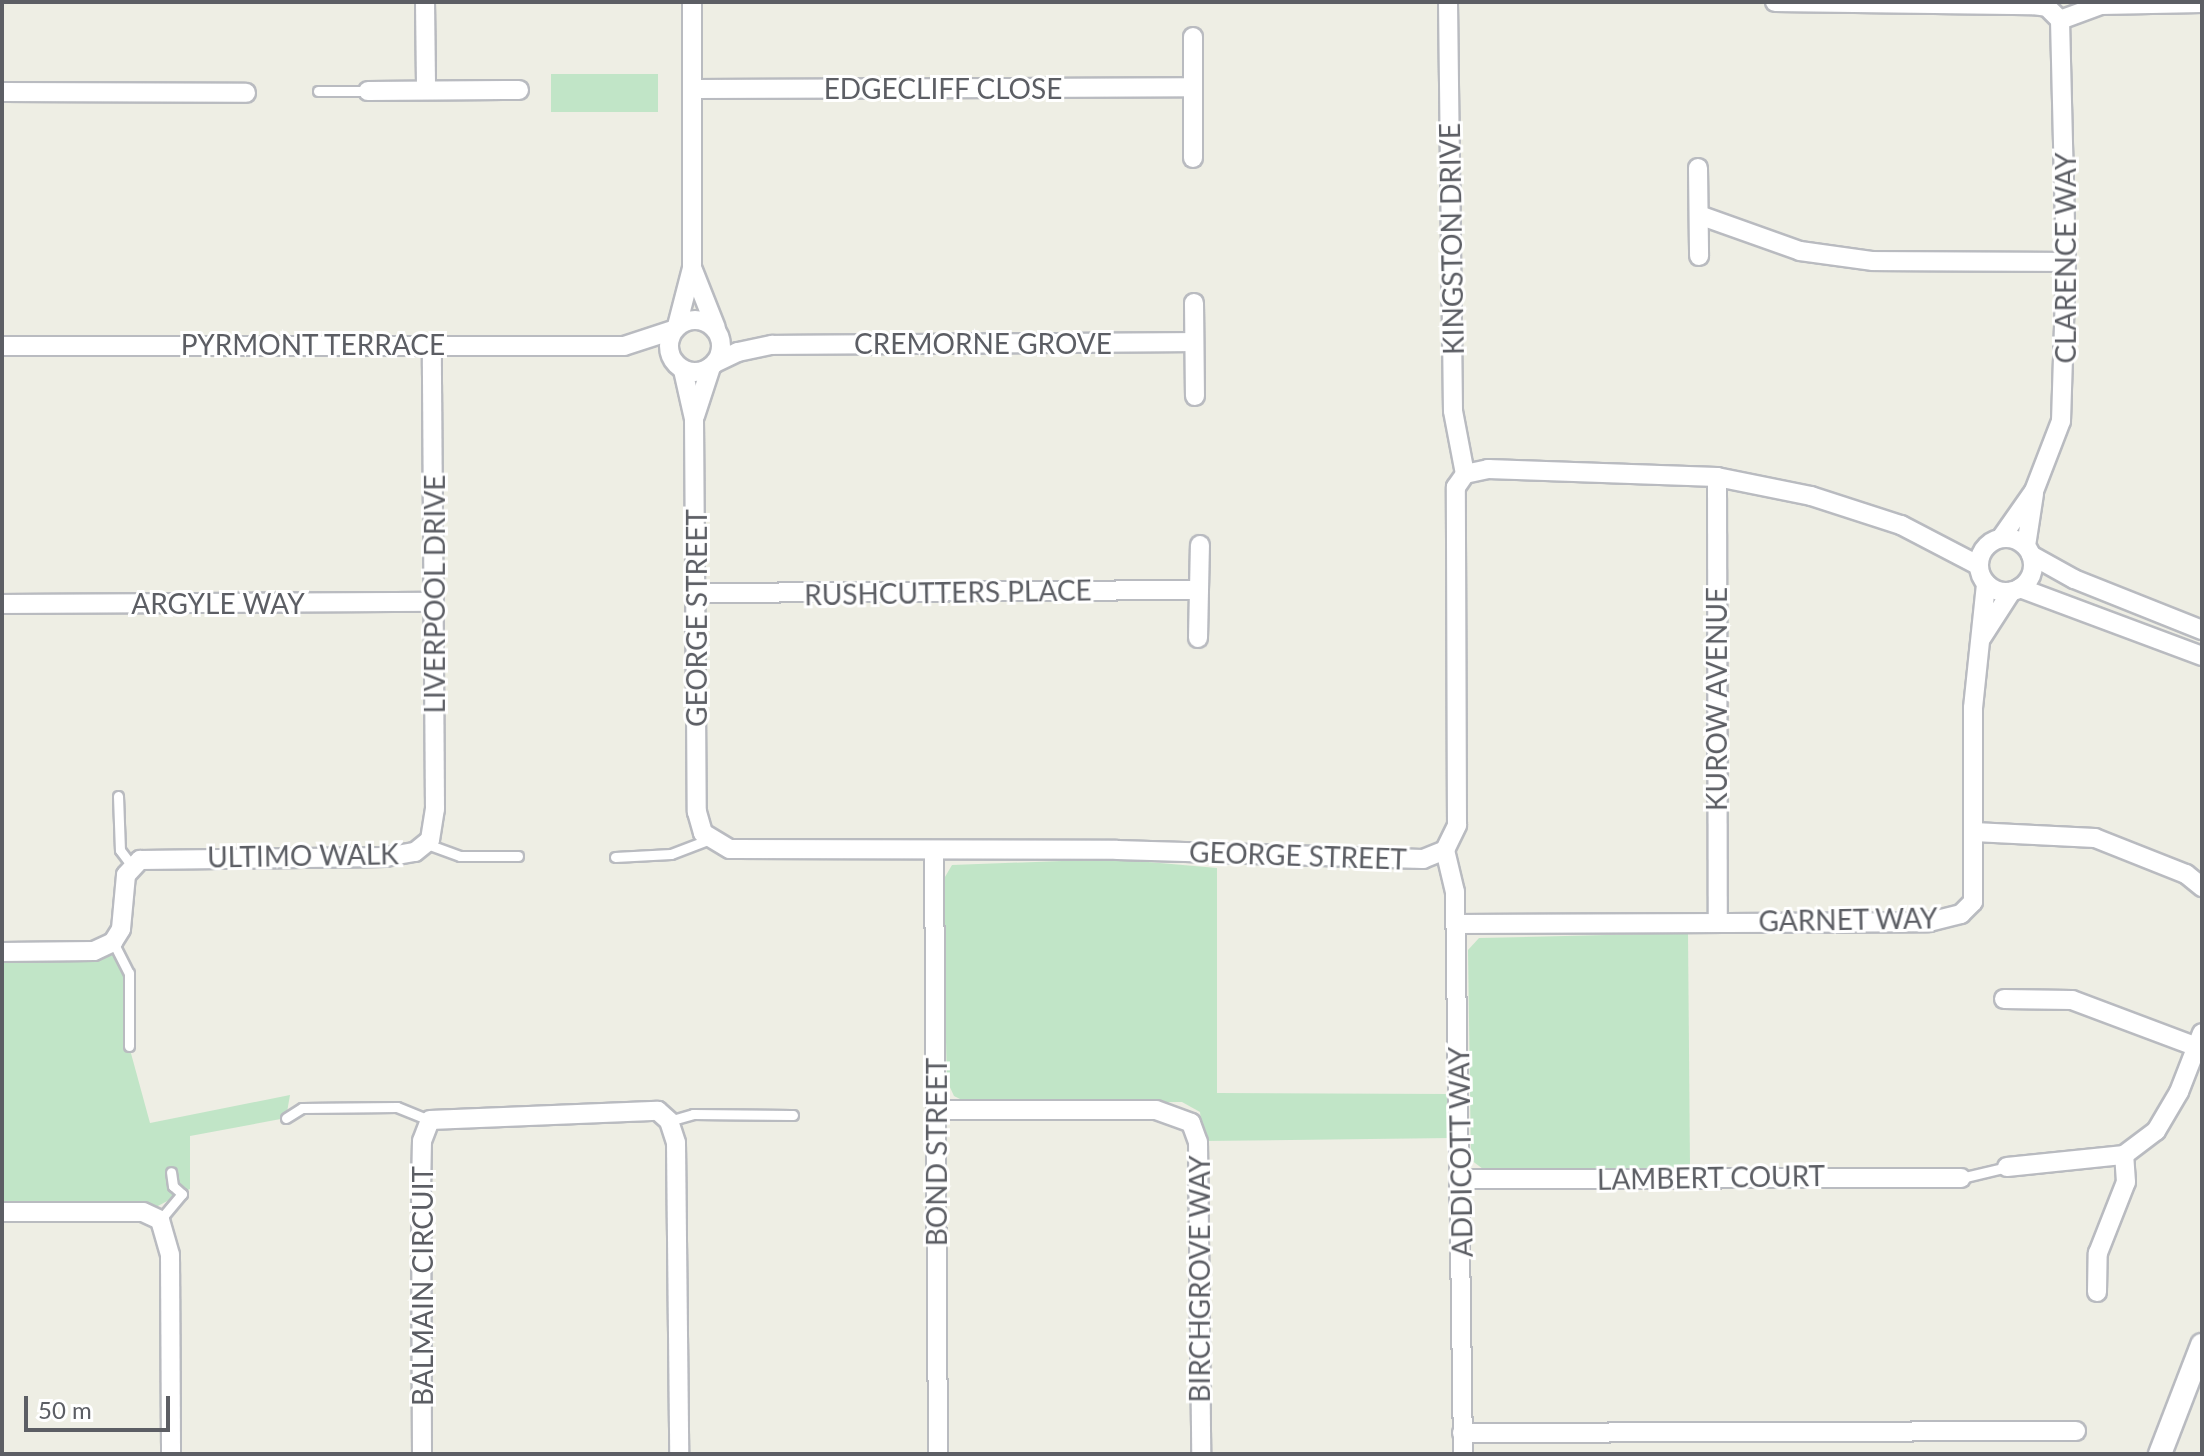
<!DOCTYPE html>
<html>
<head>
<meta charset="utf-8">
<style>
  body { margin:0 }
  #map { position:relative; width:2204px; height:1456px; overflow:hidden; background:#eeeee4; font-family:Lato,sans-serif }
  div>[style] { position:absolute }
  [style*='--x'] { left:calc(var(--x)*1px); top:calc(var(--y)*1px); width:calc(var(--w)*1px); rotate:calc(var(--a)*1deg) }
  .green>* { inset:0; background:#c1e5c7 }
  .roads { filter:drop-shadow(2px 0 #b9bbc0) drop-shadow(-2px 0 #b9bbc0) drop-shadow(0 2px #b9bbc0) drop-shadow(0 -2px #b9bbc0) }
  .service>* { height:9px; margin:-4.5px; padding:0 4.5px; transform-origin:4.5px; border-radius:4.5px; background:#fff }
  .minor>* { height:18px; margin:-9px; padding:0 9px; transform-origin:9px; border-radius:9px; background:#fff }
  .minor>.ring { margin:-9px; padding:0; box-sizing:content-box; background:none; border:18px solid #fff; border-radius:50% }
  .tertiary>* { height:22px; margin:-11px; padding:0 11px; transform-origin:11px; border-radius:11px; background:#fff }
  span { translate:-50% -50%; white-space:nowrap; text-align:center; line-height:1.15; -webkit-text-stroke:6px #fff; paint-order:stroke }
  .street-label { font-size:28px; color:#5c5e64 }
  .frame { position:absolute; inset:0; border:4px solid #5c5e64; pointer-events:none }
  .scale { position:absolute; left:24px; top:1396px; width:146px; height:36px; box-sizing:border-box; border:4px solid #5c5e64; border-top:0; padding-left:10px; font-size:24px; line-height:28px; white-space:nowrap; color:#5c5e64; -webkit-text-stroke:6px #fff; paint-order:stroke }
</style>
</head>
<body>
<div id="map">
  <div class="green">
    <i style="clip-path:polygon(551px 74px,658px 74px,658px 112px,551px 112px)"></i>
    <i style="clip-path:polygon(1114px 859px,1217px 868px,1217px 1093px,1448px 1094px,1451px 1138px,1203px 1141px,1200px 1112px,1182px 1102px,968px 1103px,954px 1096px,947px 1081px,942px 882px,952px 865px)"></i>
    <i style="clip-path:polygon(1688px 933px,1690px 1168px,1487px 1172px,1471px 1160px,1468px 950px,1479px 938px)"></i>
    <i style="clip-path:polygon(113px 942px,129px 973px,129px 1046px,150px 1123px,290px 1095px,286px 1118px,190px 1136px,190px 1189px,156px 1207px,2px 1210px,2px 952px)"></i>
  </div>
  <div class="roads">
    <div class="service">
      <i style="--x:318;--y:91;--w:50;--a:0"></i>
      <i style="--x:118;--y:796;--w:54;--a:87.9"></i>
      <i style="--x:120;--y:850;--w:20;--a:53"></i>
      <i style="--x:427;--y:844;--w:35;--a:20"></i>
      <i style="--x:460;--y:856;--w:58;--a:0"></i>
      <i style="--x:615;--y:857;--w:56;--a:-3.1"></i>
      <i style="--x:671;--y:854;--w:42;--a:-21"></i>
      <i style="--x:113;--y:942;--w:35;--a:63"></i>
      <i style="--x:129;--y:973;--w:73;--a:90"></i>
      <i style="--x:286;--y:1118;--w:19;--a:-32"></i>
      <i style="--x:302;--y:1108;--w:95;--a:-0.6"></i>
      <i style="--x:397;--y:1107;--w:35;--a:22"></i>
      <i style="--x:669;--y:1121;--w:25;--a:-16"></i>
      <i style="--x:693;--y:1114;--w:100;--a:0.6"></i>
      <i style="--x:1961;--y:1178;--w:47;--a:-13.4"></i>
      <i style="--x:160;--y:1220;--w:34;--a:-50"></i>
      <i style="--x:182;--y:1194;--w:12;--a:-138"></i>
      <i style="--x:173;--y:1186;--w:14;--a:-98"></i>
    </div>
    <div class="minor">
      <i style="--x:425;--y:2;--w:88;--a:89.3"></i>
      <i style="--x:1448;--y:2;--w:409;--a:89.3"></i>
      <i style="--x:1453;--y:411;--w:64;--a:79.2"></i>
      <i style="--x:1775;--y:2;--w:258;--a:0.7"></i>
      <i style="--x:2033;--y:5;--w:14;--a:8"></i>
      <i style="--x:2047;--y:7;--w:18;--a:45"></i>
      <i style="--x:2060;--y:20;--w:242;--a:88.6"></i>
      <i style="--x:2066;--y:262;--w:159;--a:91.8"></i>
      <i style="--x:2061;--y:421;--w:75;--a:111.1"></i>
      <i style="--x:2034;--y:491;--w:57;--a:125.1"></i>
      <i style="--x:2060;--y:20;--w:44;--a:-20.1"></i>
      <i style="--x:2101;--y:5;--w:101;--a:-1.1"></i>
      <i style="--x:1193;--y:37;--w:121;--a:90"></i>
      <i style="--x:693;--y:89;--w:499;--a:-0.2"></i>
      <i style="--x:368;--y:91;--w:151;--a:-0.4"></i>
      <i style="--x:2;--y:92;--w:244;--a:0.2"></i>
      <i style="--x:1698;--y:168;--w:88;--a:89.3"></i>
      <i style="--x:1699;--y:215;--w:107;--a:19.6"></i>
      <i style="--x:1800;--y:251;--w:74;--a:7.8"></i>
      <i style="--x:1873;--y:261;--w:193;--a:0.3"></i>
      <i style="--x:693;--y:270;--w:62;--a:68.4"></i>
      <i style="--x:1194;--y:303;--w:93;--a:89.4"></i>
      <i class="ring" style="left:669px;top:320px;width:34px;height:34px"></i>
      <i style="--x:677;--y:326;--w:60;--a:-75.5"></i>
      <i style="--x:692;--y:268;--w:266;--a:-90"></i>
      <i style="--x:2;--y:346;--w:622;--a:0"></i>
      <i style="--x:624;--y:346;--w:52;--a:-18.1"></i>
      <i style="--x:715;--y:363;--w:25;--a:-26"></i>
      <i style="--x:738;--y:352;--w:35;--a:-12"></i>
      <i style="--x:772;--y:345;--w:422;--a:-0.4"></i>
      <i style="--x:683;--y:370;--w:50;--a:77.3"></i>
      <i style="--x:694;--y:419;--w:393;--a:89.6"></i>
      <i style="--x:697;--y:812;--w:22;--a:74"></i>
      <i style="--x:703;--y:833;--w:31;--a:31"></i>
      <i style="--x:730;--y:849;--w:387;--a:0.1"></i>
      <i style="--x:1117;--y:850;--w:306;--a:1.7"></i>
      <i style="--x:1423;--y:859;--w:24;--a:-22"></i>
      <i style="--x:1445;--y:850;--w:28;--a:-64"></i>
      <i style="--x:1457;--y:825;--w:338;--a:-90.2"></i>
      <i style="--x:1456;--y:487;--w:16;--a:-55"></i>
      <i style="--x:1465;--y:474;--w:24;--a:-12"></i>
      <i style="--x:1488;--y:469;--w:229;--a:2"></i>
      <i style="--x:1717;--y:477;--w:96;--a:11.4"></i>
      <i style="--x:1811;--y:496;--w:95;--a:17.9"></i>
      <i style="--x:1901;--y:525;--w:87;--a:27.5"></i>
      <i style="--x:695;--y:416;--w:52;--a:-71.9"></i>
      <i style="--x:1717;--y:477;--w:444;--a:89.9"></i>
      <i class="ring" style="left:1979px;top:538px;width:36px;height:36px"></i>
      <i style="--x:2026;--y:546;--w:53;--a:-81.3"></i>
      <i style="--x:2031;--y:555;--w:49;--a:29.2"></i>
      <i style="--x:2074;--y:579;--w:138;--a:21.7"></i>
      <i style="--x:2020;--y:588;--w:194;--a:20.5"></i>
      <i style="--x:696;--y:593;--w:503;--a:-0.34"></i>
      <i style="--x:2;--y:604;--w:432;--a:-0.3"></i>
      <i style="--x:1982;--y:637;--w:54;--a:-57.2"></i>
      <i style="--x:1198;--y:638;--w:93;--a:-88.8"></i>
      <i style="--x:1974;--y:832;--w:121;--a:2.8"></i>
      <i style="--x:2095;--y:838;--w:98;--a:21.6"></i>
      <i style="--x:2186;--y:874;--w:21;--a:39"></i>
      <i style="--x:1445;--y:850;--w:43;--a:76.6"></i>
      <i style="--x:1455;--y:892;--w:562;--a:89.18"></i>
      <i style="--x:934;--y:851;--w:603;--a:89.62"></i>
      <i style="--x:1455;--y:924;--w:474;--a:-0.2"></i>
      <i style="--x:1929;--y:922;--w:33;--a:-14"></i>
      <i style="--x:1961;--y:914;--w:17;--a:-45"></i>
      <i style="--x:1973;--y:902;--w:194;--a:-90"></i>
      <i style="--x:1973;--y:708;--w:125;--a:-84"></i>
      <i style="--x:2;--y:952;--w:92;--a:-0.6"></i>
      <i style="--x:94;--y:951;--w:21;--a:-25"></i>
      <i style="--x:113;--y:942;--w:15;--a:-58"></i>
      <i style="--x:121;--y:929;--w:54;--a:-84.7"></i>
      <i style="--x:126;--y:875;--w:21;--a:-47"></i>
      <i style="--x:140;--y:860;--w:246;--a:-0.7"></i>
      <i style="--x:386;--y:857;--w:29;--a:-10"></i>
      <i style="--x:415;--y:852;--w:19;--a:-39"></i>
      <i style="--x:430;--y:840;--w:31;--a:-81"></i>
      <i style="--x:435;--y:809;--w:465;--a:-90.4"></i>
      <i style="--x:2004;--y:999;--w:68;--a:0.8"></i>
      <i style="--x:2072;--y:1000;--w:134;--a:20.6"></i>
      <i style="--x:936;--y:1110;--w:220;--a:0"></i>
      <i style="--x:1156;--y:1110;--w:37;--a:20"></i>
      <i style="--x:1191;--y:1123;--w:20;--a:70"></i>
      <i style="--x:1198;--y:1142;--w:312;--a:89.4"></i>
      <i style="--x:2007;--y:1167;--w:118;--a:-5.9"></i>
      <i style="--x:2124;--y:1155;--w:40;--a:-37"></i>
      <i style="--x:2156;--y:1131;--w:45;--a:-59.5"></i>
      <i style="--x:2179;--y:1092;--w:63;--a:-68.7"></i>
      <i style="--x:1461;--y:1179;--w:500;--a:-0.11"></i>
      <i style="--x:2;--y:1212;--w:141;--a:0"></i>
      <i style="--x:143;--y:1212;--w:19;--a:25"></i>
      <i style="--x:160;--y:1220;--w:36;--a:74"></i>
      <i style="--x:170;--y:1255;--w:199;--a:89.7"></i>
      <i style="--x:2097;--y:1292;--w:39;--a:-89"></i>
      <i style="--x:2098;--y:1253;--w:76;--a:-68.5"></i>
      <i style="--x:2126;--y:1182;--w:27;--a:-94"></i>
      <i style="--x:1462;--y:1433;--w:614;--a:-0.19"></i>
      <i style="--x:422;--y:1454;--w:262;--a:-90.2"></i>
      <i style="--x:421;--y:1192;--w:51;--a:-88.9"></i>
      <i style="--x:422;--y:1141;--w:22;--a:-69"></i>
      <i style="--x:430;--y:1120;--w:228;--a:-2.3"></i>
      <i style="--x:658;--y:1111;--w:15;--a:42"></i>
      <i style="--x:669;--y:1121;--w:23;--a:72"></i>
      <i style="--x:676;--y:1143;--w:311;--a:89.4"></i>
    </div>
    <div class="tertiary">
      <i style="--x:2160;--y:1454;--w:117;--a:-68.9"></i>
    </div>
  </div>
  <div class="street-label">
    <span style="left:943px;top:88px">EDGECLIFF CLOSE</span>
    <span style="left:1451px;top:239px;rotate:-91deg">KINGSTON DRIVE</span>
    <span style="left:2065px;top:258px;rotate:-90deg">CLARENCE WAY</span>
    <span style="left:983px;top:343px">CREMORNE GROVE</span>
    <span style="left:313px;top:344px">PYRMONT TERRACE</span>
    <span style="left:948px;top:592px;rotate:-1deg">RUSHCUTTERS PLACE</span>
    <span style="left:434px;top:594px;rotate:-90deg">LIVERPOOL DRIVE</span>
    <span style="left:218px;top:603px">ARGYLE WAY</span>
    <span style="left:696px;top:618px;rotate:-90deg">GEORGE STREET</span>
    <span style="left:1716px;top:699px;rotate:-90deg">KUROW AVENUE</span>
    <span style="left:303px;top:855px;rotate:-1deg">ULTIMO WALK</span>
    <span style="left:1298px;top:855px;rotate:2deg">GEORGE STREET</span>
    <span style="left:1848px;top:919px;rotate:-1deg">GARNET WAY</span>
    <span style="left:936px;top:1152px;rotate:-90deg">BOND STREET</span>
    <span style="left:1460px;top:1152px;rotate:-91deg">ADDICOTT WAY</span>
    <span style="left:1711px;top:1177px;rotate:-1deg">LAMBERT COURT</span>
    <span style="left:1199px;top:1279px;rotate:-90deg">BIRCHGROVE WAY</span>
    <span style="left:422px;top:1286px;rotate:-90deg">BALMAIN CIRCUIT</span>
  </div>
  <div class="frame"></div>
  <div class="scale">50 m</div>
</div>
</body>
</html>
